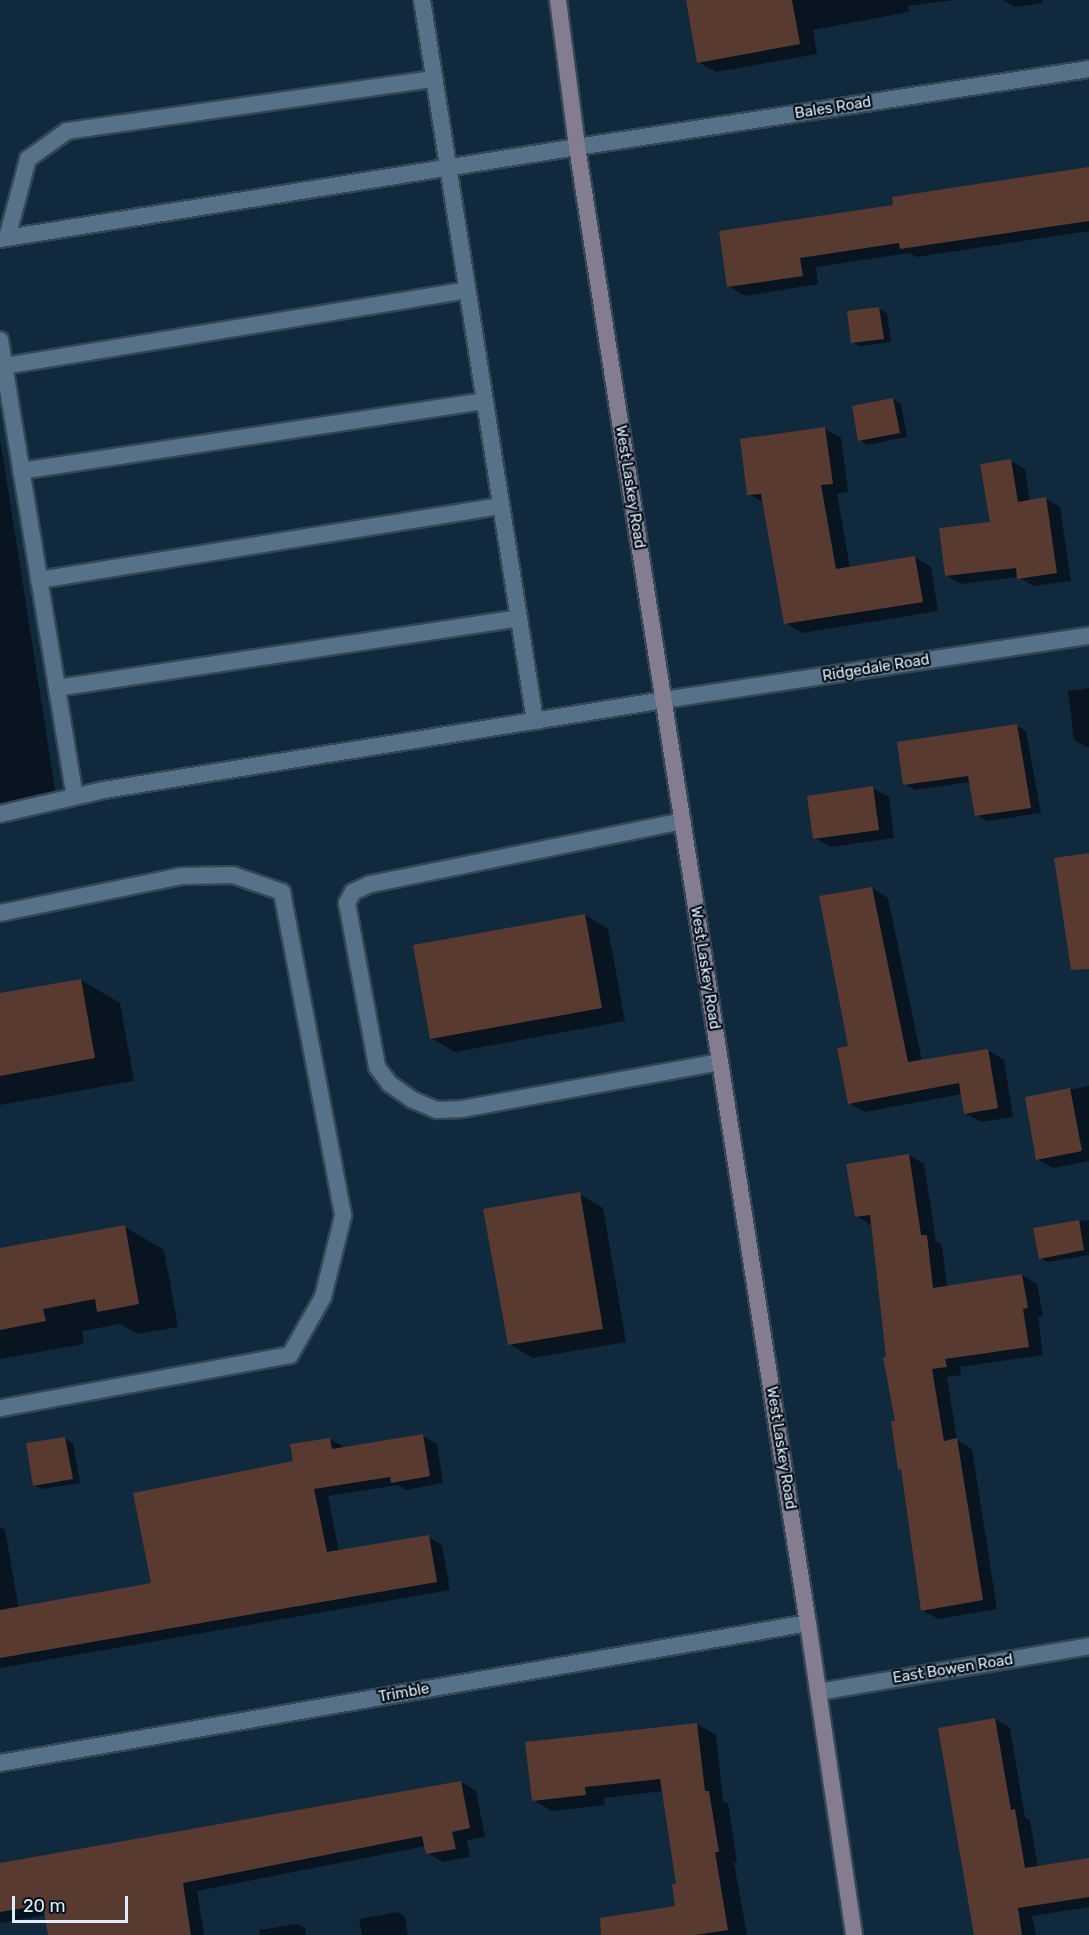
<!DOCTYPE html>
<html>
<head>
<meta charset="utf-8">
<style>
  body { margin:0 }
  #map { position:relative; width:1089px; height:1935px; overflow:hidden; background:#10293c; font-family:Rubik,sans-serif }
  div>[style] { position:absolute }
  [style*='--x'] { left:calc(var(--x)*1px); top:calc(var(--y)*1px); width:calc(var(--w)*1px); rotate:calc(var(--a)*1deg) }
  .shadow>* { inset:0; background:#0007 }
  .building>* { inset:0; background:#593a30 }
  .roads { filter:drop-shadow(2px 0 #354656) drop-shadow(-2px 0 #354656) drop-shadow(0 2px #354656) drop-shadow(0 -2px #354656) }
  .service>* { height:16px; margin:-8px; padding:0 8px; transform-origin:8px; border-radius:8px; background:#577288 }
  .minor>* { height:16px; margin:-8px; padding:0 8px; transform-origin:8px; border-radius:8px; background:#577288 }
  .secondary>* { height:16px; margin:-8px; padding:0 8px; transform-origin:8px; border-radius:8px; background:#847d90 }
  span { translate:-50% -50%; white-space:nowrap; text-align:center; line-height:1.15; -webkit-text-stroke:4.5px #071119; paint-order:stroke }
  .street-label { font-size:15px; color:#deedfa }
  .scale { position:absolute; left:12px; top:1896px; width:116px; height:27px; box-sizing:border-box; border:3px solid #deedfa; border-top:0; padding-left:8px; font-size:18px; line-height:21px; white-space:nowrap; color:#deedfa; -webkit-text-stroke:4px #071119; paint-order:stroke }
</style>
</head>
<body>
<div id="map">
  <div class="shadow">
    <i style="clip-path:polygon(688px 0,954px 0,908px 6px,909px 12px,813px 30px,817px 54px,716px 72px,698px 62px)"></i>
    <i style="clip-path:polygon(1003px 0,1043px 0,1043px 3px,1015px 7px)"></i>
    <i style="clip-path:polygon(1089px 168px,1089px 231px,917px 257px,909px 253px,816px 267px,818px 284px,745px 296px,729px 286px,895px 206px)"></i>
    <i style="clip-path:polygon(879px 309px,887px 313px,891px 342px,860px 346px,852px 342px)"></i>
    <i style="clip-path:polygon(893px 399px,901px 404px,907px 437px,867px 445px,860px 440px)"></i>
    <i style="clip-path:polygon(825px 429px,841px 438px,848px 492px,837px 494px,850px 568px,915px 557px,931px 567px,938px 611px,802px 633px,786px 623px,764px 503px,749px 494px)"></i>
    <i style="clip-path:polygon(0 438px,56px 795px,0 804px)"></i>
    <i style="clip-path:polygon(1011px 461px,1025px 469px,1030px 501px,1046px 499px,1060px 507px,1071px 581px,1033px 586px,1019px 577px,961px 584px,946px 575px,992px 523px)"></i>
    <i style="clip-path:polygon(1089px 688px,1089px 748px,1074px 740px,1068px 691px)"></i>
    <i style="clip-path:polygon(1016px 725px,1026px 731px,1041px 813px,987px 821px,977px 815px,971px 782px,915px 790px,905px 784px)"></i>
    <i style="clip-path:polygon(872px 788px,889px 797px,894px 838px,831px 847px,815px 838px)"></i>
    <i style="clip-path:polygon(872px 888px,888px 898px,922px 1061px,988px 1050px,1004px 1060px,1013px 1117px,981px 1122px,965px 1113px,962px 1094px,865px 1112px,849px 1103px,850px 1047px)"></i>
    <i style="clip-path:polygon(585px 915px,608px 929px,625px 1021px,455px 1052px,431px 1038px)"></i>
    <i style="clip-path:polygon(81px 980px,120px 1003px,134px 1081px,0 1105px,0 995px)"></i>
    <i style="clip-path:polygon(1089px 1086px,1089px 1161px,1053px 1168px,1037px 1159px,1026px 1098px)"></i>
    <i style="clip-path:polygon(909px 1155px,924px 1164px,936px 1241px,942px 1245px,947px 1288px,1022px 1275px,1037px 1284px,1043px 1316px,1038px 1317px,1043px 1355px,960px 1367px,961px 1375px,947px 1377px,957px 1440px,972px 1449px,997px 1609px,938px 1619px,922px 1610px,914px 1562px,917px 1561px,903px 1471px,899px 1469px,897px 1422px,871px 1225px,856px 1216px)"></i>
    <i style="clip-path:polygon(579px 1194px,603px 1208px,626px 1342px,533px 1358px,509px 1344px)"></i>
    <i style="clip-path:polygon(1089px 1220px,1089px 1255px,1048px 1262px,1040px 1258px,1035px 1229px)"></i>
    <i style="clip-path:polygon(125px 1227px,164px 1250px,178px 1327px,138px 1334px,120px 1324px,82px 1331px,84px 1344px,0 1359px,0 1249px)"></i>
    <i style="clip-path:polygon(423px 1436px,437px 1444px,443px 1483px,406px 1490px,398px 1485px,328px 1496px,339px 1552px,428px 1537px,442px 1545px,450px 1590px,0 1668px,0 1527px,5px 1530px,19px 1609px,153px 1584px,294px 1463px,330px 1439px,344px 1447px)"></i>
    <i style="clip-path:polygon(65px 1438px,73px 1443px,80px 1483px,42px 1489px,34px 1485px)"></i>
    <i style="clip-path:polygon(995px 1719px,1010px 1728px,1025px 1817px,1030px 1820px,1038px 1868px,1089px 1859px,1089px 1907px,1032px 1916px,1036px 1935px,975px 1935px)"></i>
    <i style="clip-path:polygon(697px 1724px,716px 1735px,723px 1801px,728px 1803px,737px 1862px,734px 1863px,747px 1935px,639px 1935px,677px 1907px,677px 1885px,663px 1791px,604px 1798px,605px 1805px,552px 1811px,533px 1800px)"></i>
    <i style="clip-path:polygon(461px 1782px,476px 1791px,485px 1837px,467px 1840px,470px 1857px,443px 1862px,427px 1853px,426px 1846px,197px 1891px,204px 1935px,50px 1935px,46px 1915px,0 1923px,0 1865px)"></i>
    <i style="clip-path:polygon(398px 1912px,405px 1917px,408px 1935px,362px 1935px,359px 1919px)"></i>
    <i style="clip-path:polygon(297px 1924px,305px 1928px,306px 1935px,260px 1935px,259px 1930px)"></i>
  </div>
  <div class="building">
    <i style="clip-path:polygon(686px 0,792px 0,800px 44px,697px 63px)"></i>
    <i style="clip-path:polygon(1089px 167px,1089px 221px,900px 249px,899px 243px,800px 258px,803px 276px,727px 287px,719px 231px,893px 205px,892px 197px)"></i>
    <i style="clip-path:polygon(879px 307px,884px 339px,851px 343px,847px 311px)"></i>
    <i style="clip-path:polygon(893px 398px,900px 433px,858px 441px,852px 406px)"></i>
    <i style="clip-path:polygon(825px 427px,833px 484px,821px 485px,836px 569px,915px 556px,923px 602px,784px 624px,761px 494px,747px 495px,740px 439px)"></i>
    <i style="clip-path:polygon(1011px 459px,1018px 502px,1046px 497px,1057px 573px,1017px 579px,1016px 568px,945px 576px,939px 528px,990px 522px,980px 464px)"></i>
    <i style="clip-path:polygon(1017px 724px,1031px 808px,975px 816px,968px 776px,903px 785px,897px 742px)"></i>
    <i style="clip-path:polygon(873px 786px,879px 830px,813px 839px,807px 796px)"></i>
    <i style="clip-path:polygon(1089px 853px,1089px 969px,1071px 970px,1054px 858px)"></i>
    <i style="clip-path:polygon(872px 887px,908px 1062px,988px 1049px,998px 1108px,964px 1114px,959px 1083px,848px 1104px,837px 1048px,848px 1046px,819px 896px)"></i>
    <i style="clip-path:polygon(585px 914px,602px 1008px,430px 1039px,413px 945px)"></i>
    <i style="clip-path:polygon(81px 979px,95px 1058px,0 1076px,0 993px)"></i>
    <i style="clip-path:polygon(1070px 1088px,1082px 1151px,1036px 1160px,1025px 1097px)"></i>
    <i style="clip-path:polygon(909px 1154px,921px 1235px,927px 1235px,933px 1288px,1022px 1274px,1028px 1308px,1023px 1309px,1029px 1347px,945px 1359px,947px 1367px,932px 1369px,944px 1441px,957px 1438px,983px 1600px,921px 1611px,901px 1469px,898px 1470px,891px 1421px,895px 1421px,883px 1357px,886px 1357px,870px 1215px,855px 1217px,846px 1164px)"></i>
    <i style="clip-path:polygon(580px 1192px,603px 1329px,508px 1345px,483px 1209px)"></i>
    <i style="clip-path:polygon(1079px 1220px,1084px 1250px,1039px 1259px,1033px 1228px)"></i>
    <i style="clip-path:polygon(125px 1225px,139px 1304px,97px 1312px,95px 1299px,43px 1309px,46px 1321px,0 1330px,0 1248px)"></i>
    <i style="clip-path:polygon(423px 1434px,430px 1476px,391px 1483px,390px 1477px,314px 1489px,327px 1552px,429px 1535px,437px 1582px,0 1658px,0 1610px,151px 1583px,133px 1493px,293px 1461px,290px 1444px,330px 1438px,332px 1449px)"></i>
    <i style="clip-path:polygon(65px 1437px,73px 1479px,33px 1486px,26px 1443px)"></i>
    <i style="clip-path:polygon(995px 1718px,1011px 1810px,1015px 1809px,1025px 1868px,1089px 1858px,1089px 1897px,1018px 1908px,1022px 1935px,974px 1935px,938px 1728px)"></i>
    <i style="clip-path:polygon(697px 1723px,705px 1791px,709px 1791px,719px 1852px,715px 1852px,728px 1930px,695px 1935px,601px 1935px,600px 1918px,675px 1906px,672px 1884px,676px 1884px,660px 1779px,585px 1787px,586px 1795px,532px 1801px,525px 1742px)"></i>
    <i style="clip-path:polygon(461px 1781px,470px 1828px,452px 1832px,456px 1849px,426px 1854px,422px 1836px,183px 1883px,191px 1935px,48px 1935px,43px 1905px,0 1912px,0 1863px)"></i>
  </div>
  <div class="roads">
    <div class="service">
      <i style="--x:422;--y:0;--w:730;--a:81.09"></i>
      <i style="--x:7;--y:238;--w:82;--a:-75.1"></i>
      <i style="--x:28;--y:159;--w:48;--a:-35.7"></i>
      <i style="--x:67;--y:131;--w:371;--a:-8.1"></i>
      <i style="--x:0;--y:239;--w:584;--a:-9.06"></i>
      <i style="--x:0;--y:340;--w:462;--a:80.7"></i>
      <i style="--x:4;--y:366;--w:469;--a:-9.3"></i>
      <i style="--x:21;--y:471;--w:468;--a:-8.6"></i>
      <i style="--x:39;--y:580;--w:468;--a:-9.1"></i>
      <i style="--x:57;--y:688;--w:467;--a:-8.6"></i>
      <i style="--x:0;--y:814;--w:107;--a:-13"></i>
      <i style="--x:104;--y:790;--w:567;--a:-9.13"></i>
      <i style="--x:683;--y:821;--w:319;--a:168.6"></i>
      <i style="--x:370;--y:884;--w:19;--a:155"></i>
      <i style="--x:353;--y:892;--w:13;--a:119"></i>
      <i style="--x:347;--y:903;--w:167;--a:79.6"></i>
      <i style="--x:377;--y:1067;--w:21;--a:53"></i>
      <i style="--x:390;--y:1084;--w:28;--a:35"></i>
      <i style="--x:413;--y:1100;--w:26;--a:23"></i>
      <i style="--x:437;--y:1110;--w:25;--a:-2"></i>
      <i style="--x:462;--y:1109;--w:262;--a:-10.3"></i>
      <i style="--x:0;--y:913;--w:186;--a:-11.5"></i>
      <i style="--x:182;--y:876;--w:51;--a:-1.1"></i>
      <i style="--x:233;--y:875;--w:52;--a:19.1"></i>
      <i style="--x:282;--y:892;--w:330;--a:79.3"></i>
      <i style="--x:343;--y:1216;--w:83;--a:103.9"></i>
      <i style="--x:323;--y:1297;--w:67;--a:119.6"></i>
      <i style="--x:290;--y:1355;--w:295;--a:169.6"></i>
    </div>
    <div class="minor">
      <i style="--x:577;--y:147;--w:518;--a:-8.66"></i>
      <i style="--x:664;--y:700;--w:430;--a:-8.6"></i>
      <i style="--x:818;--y:1692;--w:275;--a:-9.6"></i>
      <i style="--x:0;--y:1763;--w:820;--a:-9.83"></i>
    </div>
    <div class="secondary">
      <i style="--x:558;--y:0;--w:148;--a:82.6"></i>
      <i style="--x:577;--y:147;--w:1494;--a:81.11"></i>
      <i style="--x:808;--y:1623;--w:315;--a:81.6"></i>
    </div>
  </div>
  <div class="street-label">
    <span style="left:833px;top:108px;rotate:-9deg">Bales Road</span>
    <span style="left:630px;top:487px;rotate:81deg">West Laskey Road</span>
    <span style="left:876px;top:668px;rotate:-9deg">Ridgedale Road</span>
    <span style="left:705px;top:968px;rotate:81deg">West Laskey Road</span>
    <span style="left:781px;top:1448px;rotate:81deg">West Laskey Road</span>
    <span style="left:953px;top:1669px;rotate:-9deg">East Bowen Road</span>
    <span style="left:404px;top:1693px;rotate:-10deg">Trimble</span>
  </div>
  <div class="scale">20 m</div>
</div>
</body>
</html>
